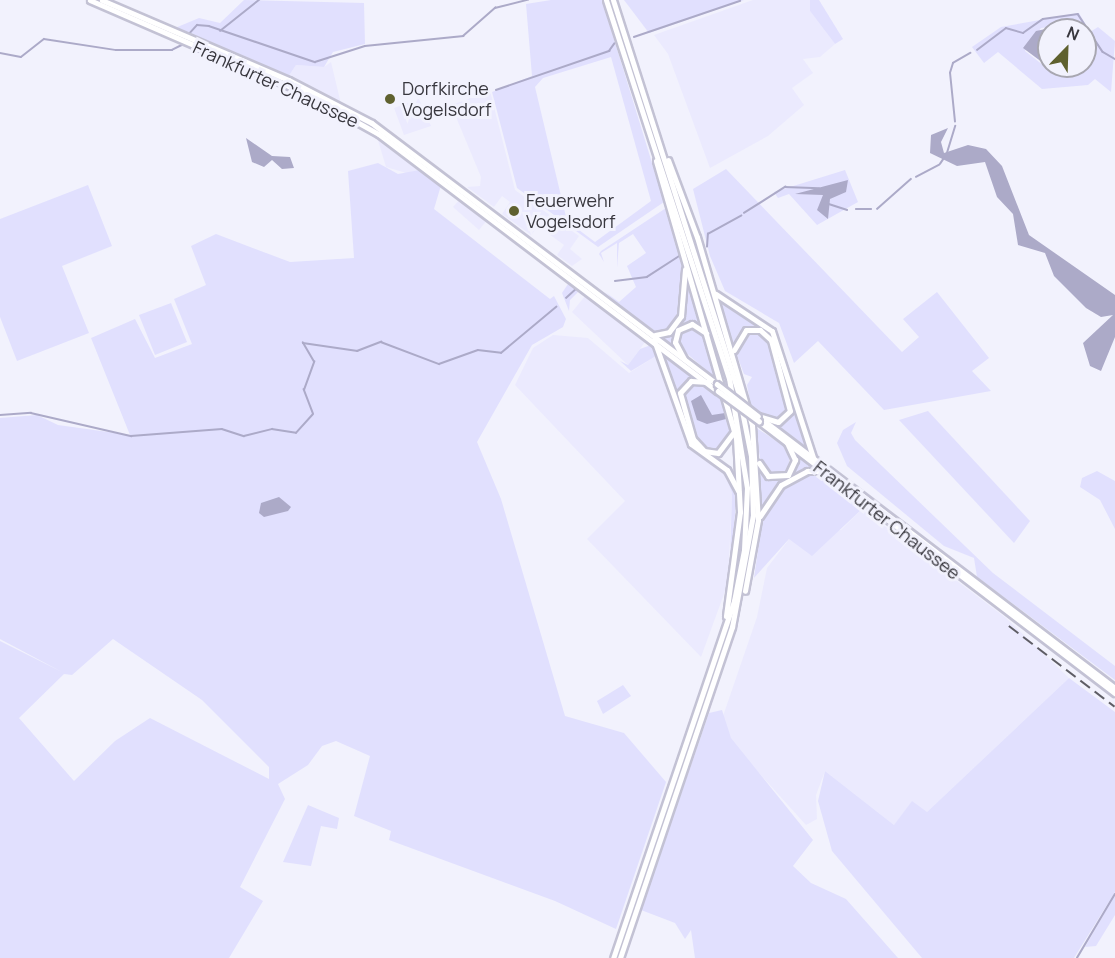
<!DOCTYPE html>
<html>
<head>
<meta charset="utf-8">
<style>
  body { margin:0 }
  #map { position:relative; width:1115px; height:958px; overflow:hidden; background:#f2f2fd; font-family:Manrope,sans-serif }
  div>[style] { position:absolute }
  [style*='--x'] { left:calc(var(--x)*1px); top:calc(var(--y)*1px); width:calc(var(--w)*1px); rotate:calc(var(--a)*1deg) }
  .built>* { inset:0; background:#ebeafe }
  .green>* { inset:0; background:#e1e0fe }
  .water>* { inset:0; background:#acaac8 }
  .stream>* { height:1.5px; margin:-0.75px; padding:0 0.75px; transform-origin:0.75px; border-radius:0.75px; background:#acaac8 }
  .roads { filter:drop-shadow(2px 0 #c3c2d4) drop-shadow(-2px 0 #c3c2d4) drop-shadow(0 2px #c3c2d4) drop-shadow(0 -2px #c3c2d4) }
  .primary>* { height:4.5px; margin:-2.25px; padding:0 2.25px; transform-origin:2.25px; border-radius:2.25px; background:#fff }
  .motorway>* { height:5px; margin:-2.5px; padding:0 2.5px; transform-origin:2.5px; border-radius:2.5px; background:#fff }
  .rail>* { height:1.5px; margin-top:-0.75px; transform-origin:0; background:repeating-linear-gradient(90deg,#5e5d65 0 12px,transparent 0 18px) }
  .bridges { filter:drop-shadow(2px 0 #c3c2d4) drop-shadow(-2px 0 #c3c2d4) drop-shadow(0 2px #c3c2d4) drop-shadow(0 -2px #c3c2d4) }
  .primary-bridge>* { height:4.5px; margin:-2.25px; padding:0 2.25px; transform-origin:2.25px; border-radius:2.25px; background:#fff }
  .dots>* { width:16px; height:16px; translate:-50% -50%; box-sizing:border-box; border:3px solid #f2f2fd; border-radius:50% }
  span { translate:-50% -50%; white-space:nowrap; text-align:center; line-height:1.15; -webkit-text-stroke:6px #f2f2fd; paint-order:stroke }
  .street-label { font-size:18px; color:#38373e }
  .poi-label { font-size:18px; color:#38373e }
  .left { translate:0 -50%; text-align:left }
  .north { position:absolute; left:1037px; top:18px; width:60px; height:60px; box-sizing:border-box; background:#f2f2fd; border:2px solid #a8a7b1; border-radius:50%; rotate:23deg; font-size:16px; font-weight:700; line-height:24px; text-align:center; color:#38373e }
  .north::after { content:''; display:block; margin:auto; width:21px; height:27px; background:#5f612f; clip-path:polygon(50% 0,100% 100%,50% 72%,0 100%) }
</style>
</head>
<body>
<div id="map">
  <div class="built">
    <i style="clip-path:polygon(753px 0,810px 0,810px 11px,835px 44px,820px 57px,803px 59px,813px 73px,792px 88px,804px 105px,768px 136px,710px 168px,668px 54px,654px 35px)"></i>
    <i style="clip-path:polygon(331px 62px,341px 104px,288px 77px,296px 65px,324px 67px)"></i>
    <i style="clip-path:polygon(467px 89px,490px 91px,515px 190px,579px 236px,570px 249px,582px 259px,572px 266px,557px 255px,564px 245px,538px 226px,531px 235px,502px 214px,510px 202px,502px 196px,494px 207px,467px 187px,480px 186px,481px 177px,451px 105px,469px 99px)"></i>
    <i style="clip-path:polygon(419px 99px,431px 126px,404px 135px,394px 108px)"></i>
    <i style="clip-path:polygon(377px 137px,388px 143px,425px 169px,413px 175px,386px 167px)"></i>
    <i style="clip-path:polygon(461px 198px,488px 219px,479px 230px,453px 207px)"></i>
    <i style="clip-path:polygon(586px 295px,645px 342px,628px 365px,572px 312px)"></i>
    <i style="clip-path:polygon(553px 335px,588px 338px,629px 373px,656px 356px,685px 442px,725px 475px,732px 493px,728px 583px,701px 657px,587px 539px,625px 501px,515px 385px,533px 348px)"></i>
    <i style="clip-path:polygon(862px 509px,1006px 618px,1069px 678px,927px 812px,894px 825px,825px 771px,816px 795px,817px 819px,806px 825px,731px 742px,722px 719px,757px 617px,767px 568px,790px 538px,841px 530px)"></i>
  </div>
  <div class="green">
    <i style="clip-path:polygon(244px 0,364px 3px,365px 44px,333px 52px,324px 67px,296px 65px,288px 77px,175px 28px,199px 18px,220px 23px)"></i>
    <i style="clip-path:polygon(evenodd,551px 0,602px 0,664px 202px,598px 247px,517px 188px,492px 92px,532px 76px,526px 4px,551px 0,611px 57px,651px 201px,595px 242px,567px 221px,535px 87px,543px 78px,611px 57px)"></i>
    <i style="clip-path:polygon(624px 0,744px 0,649px 33px)"></i>
    <i style="clip-path:polygon(810px 0,819px 0,843px 39px,835px 44px,810px 11px)"></i>
    <i style="clip-path:polygon(evenodd,1079px 13px,1090px 32px,1098px 27px,1115px 41px,1111px 92px,1095px 79px,1088px 85px,1042px 89px,998px 52px,984px 63px,972px 47px,1001px 27px,1079px 13px,1060px 26px,1085px 30px,1085px 66px,1048px 69px,1025px 51px,1041px 28px,1060px 26px)"></i>
    <i style="clip-path:polygon(evenodd,378px 163px,398px 174px,425px 169px,442px 182px,434px 209px,550px 299px,554px 296px,566px 319px,563px 327px,532px 345px,477px 442px,501px 499px,565px 716px,624px 733px,666px 782px,616px 929px,555px 901px,389px 840px,391px 831px,354px 816px,370px 756px,336px 741px,322px 746px,308px 765px,278px 784px,285px 799px,240px 887px,263px 901px,229px 958px,0 958px,0 641px,62px 672px,0 639px,0 418px,37px 415px,58px 425px,130px 435px,91px 338px,135px 319px,155px 358px,192px 344px,174px 299px,206px 285px,191px 246px,216px 234px,290px 262px,354px 258px,348px 171px,378px 163px,113px 639px,202px 700px,269px 767px,269px 779px,150px 718px,115px 741px,74px 781px,19px 718px,64px 674px,72px 675px,113px 639px)"></i>
    <i style="clip-path:polygon(726px 169px,902px 352px,919px 337px,903px 319px,937px 292px,989px 358px,972px 371px,991px 391px,884px 410px,818px 341px,794px 363px,779px 323px,725px 291px,710px 256px,693px 189px)"></i>
    <i style="clip-path:polygon(845px 170px,858px 202px,817px 225px,789px 194px,778px 198px,774px 192px)"></i>
    <i style="clip-path:polygon(88px 185px,112px 246px,62px 266px,89px 333px,17px 361px,0 317px,0 219px)"></i>
    <i style="clip-path:polygon(666px 208px,683px 269px,680px 313px,675px 324px,658px 333px,621px 307px,605px 292px,619px 302px,636px 287px,627px 266px,646px 253px,633px 234px,619px 243px,617px 268px,617px 243px,601px 253px,604px 262px,599px 254px,601px 251px)"></i>
    <i style="clip-path:polygon(687px 272px,703px 327px,692px 322px,680px 326px,675px 348px,661px 337px,683px 314px)"></i>
    <i style="clip-path:polygon(570px 281px,655px 347px,690px 446px,724px 470px,737px 490px,729px 591px,732px 493px,725px 475px,685px 442px,656px 356px,631px 371px,620px 361px,628px 365px,640px 349px,651px 345px,580px 290px,570px 300px,569px 311px,562px 293px)"></i>
    <i style="clip-path:polygon(717px 297px,752px 317px,770px 331px,771px 337px,750px 327px,738px 334px,733px 348px)"></i>
    <i style="clip-path:polygon(171px 303px,187px 342px,155px 355px,139px 315px)"></i>
    <i style="clip-path:polygon(688px 326px,704px 332px,720px 382px,677px 345px,678px 333px)"></i>
    <i style="clip-path:polygon(754px 330px,767px 336px,788px 410px,777px 420px,751px 407px,747px 385px,752px 377px,744px 374px,736px 353px,744px 333px)"></i>
    <i style="clip-path:polygon(660px 347px,702px 380px,684px 384px,678px 402px)"></i>
    <i style="clip-path:polygon(699px 382px,726px 402px,732px 429px,722px 450px,710px 452px,697px 442px,681px 399px,688px 384px)"></i>
    <i style="clip-path:polygon(793px 401px,803px 437px,810px 453px,769px 423px,786px 419px)"></i>
    <i style="clip-path:polygon(928px 411px,1030px 521px,1014px 543px,899px 420px)"></i>
    <i style="clip-path:polygon(856px 422px,851px 433px,855px 440px,993px 573px,1115px 666px,1115px 680px,977px 577px,974px 558px,944px 546px,847px 466px,837px 443px,843px 430px)"></i>
    <i style="clip-path:polygon(755px 427px,790px 450px,788px 473px,769px 475px,761px 464px)"></i>
    <i style="clip-path:polygon(796px 454px,815px 468px,775px 489px,760px 513px,759px 467px,768px 477px,782px 479px,794px 469px)"></i>
    <i style="clip-path:polygon(1097px 471px,1115px 481px,1115px 529px,1100px 500px,1080px 487px,1082px 478px)"></i>
    <i style="clip-path:polygon(805px 474px,819px 474px,862px 509px,812px 556px,789px 539px,754px 578px,763px 516px,773px 498px)"></i>
    <i style="clip-path:polygon(1069px 678px,1115px 712px,1115px 892px,1074px 958px,922px 958px,832px 851px,818px 801px,825px 771px,894px 825px,912px 801px,927px 812px)"></i>
    <i style="clip-path:polygon(623px 685px,631px 696px,603px 714px,597px 701px)"></i>
    <i style="clip-path:polygon(722px 710px,731px 738px,813px 840px,793px 866px,811px 883px,846px 899px,898px 958px,695px 958px,691px 930px,685px 939px,675px 923px,641px 910px,709px 713px)"></i>
    <i style="clip-path:polygon(308px 805px,339px 818px,337px 829px,321px 826px,311px 866px,283px 862px)"></i>
    <i style="clip-path:polygon(1115px 895px,1115px 915px,1096px 946px,1085px 947px)"></i>
  </div>
  <div class="water">
    <i style="clip-path:polygon(1060px 26px,1071px 30px,1049px 30px,1049px 66px,1068px 66px,1054px 71px,1023px 48px,1036px 31px)"></i>
    <i style="clip-path:polygon(948px 128px,941px 142px,944px 153px,968px 145px,986px 149px,1002px 166px,1029px 235px,1115px 295px,1115px 337px,1101px 371px,1090px 366px,1083px 343px,1113px 315px,1101px 317px,1086px 308px,1054px 276px,1045px 253px,1018px 245px,1013px 214px,997px 197px,985px 162px,957px 166px,930px 153px,931px 135px)"></i>
    <i style="clip-path:polygon(246px 138px,272px 156px,290px 157px,294px 168px,282px 169px,272px 160px,264px 167px,252px 162px)"></i>
    <i style="clip-path:polygon(848px 180px,846px 192px,830px 199px,828px 219px,817px 210px,823px 195px,795px 194px)"></i>
    <i style="clip-path:polygon(701px 395px,712px 415px,725px 413px,726px 419px,707px 424px,697px 420px,691px 401px)"></i>
    <i style="clip-path:polygon(279px 497px,291px 507px,288px 511px,264px 517px,259px 513px,261px 503px)"></i>
  </div>
  <div class="stream">
    <i style="--x:220;--y:31;--w:50;--a:-38.5"></i>
    <i style="--x:189;--y:34;--w:12;--a:-48"></i>
    <i style="--x:197;--y:25;--w:12;--a:5"></i>
    <i style="--x:209;--y:26;--w:112;--a:18.8"></i>
    <i style="--x:315;--y:62;--w:52;--a:-17.7"></i>
    <i style="--x:365;--y:46;--w:99;--a:-5.8"></i>
    <i style="--x:463;--y:36;--w:43;--a:-41.2"></i>
    <i style="--x:495;--y:8;--w:34;--a:-14"></i>
    <i style="--x:634;--y:37;--w:112;--a:-18.8"></i>
    <i style="--x:977;--y:50;--w:36;--a:-37"></i>
    <i style="--x:1006;--y:28;--w:18;--a:16"></i>
    <i style="--x:1023;--y:33;--w:24;--a:-35"></i>
    <i style="--x:1043;--y:19;--w:35;--a:-8"></i>
    <i style="--x:1078;--y:14;--w:45;--a:56.7"></i>
    <i style="--x:1103;--y:52;--w:14;--a:30"></i>
    <i style="--x:0;--y:53;--w:21;--a:11"></i>
    <i style="--x:21;--y:57;--w:29;--a:-38"></i>
    <i style="--x:44;--y:39;--w:73;--a:8.7"></i>
    <i style="--x:116;--y:50;--w:56;--a:0"></i>
    <i style="--x:172;--y:50;--w:11;--a:-27"></i>
    <i style="--x:496;--y:90;--w:120;--a:-19"></i>
    <i style="--x:609;--y:51;--w:9;--a:-54"></i>
    <i style="--x:955;--y:122;--w:49;--a:-95.8"></i>
    <i style="--x:950;--y:73;--w:10;--a:-73"></i>
    <i style="--x:953;--y:63;--w:20;--a:-30"></i>
    <i style="--x:947;--y:153;--w:28;--a:-73"></i>
    <i style="--x:940;--y:164;--w:7;--a:-56"></i>
    <i style="--x:916;--y:177;--w:26;--a:-28"></i>
    <i style="--x:829;--y:204;--w:19;--a:18"></i>
    <i style="--x:856;--y:209;--w:15;--a:0"></i>
    <i style="--x:877;--y:209;--w:45;--a:-41.4"></i>
    <i style="--x:744;--y:213;--w:49;--a:-32.4"></i>
    <i style="--x:785;--y:187;--w:34;--a:2"></i>
    <i style="--x:707;--y:247;--w:13;--a:-86"></i>
    <i style="--x:708;--y:234;--w:38;--a:-29"></i>
    <i style="--x:615;--y:281;--w:32;--a:-7"></i>
    <i style="--x:647;--y:277;--w:38;--a:-33"></i>
    <i style="--x:566;--y:298;--w:15;--a:-42"></i>
    <i style="--x:0;--y:415;--w:31;--a:-4"></i>
    <i style="--x:31;--y:413;--w:103;--a:13"></i>
    <i style="--x:131;--y:436;--w:91;--a:-4.4"></i>
    <i style="--x:222;--y:429;--w:23;--a:18"></i>
    <i style="--x:244;--y:436;--w:29;--a:-14"></i>
    <i style="--x:272;--y:429;--w:24;--a:9"></i>
    <i style="--x:296;--y:433;--w:25;--a:-48"></i>
    <i style="--x:313;--y:414;--w:26;--a:-111"></i>
    <i style="--x:304;--y:390;--w:30;--a:-70"></i>
    <i style="--x:314;--y:362;--w:22;--a:-120"></i>
    <i style="--x:303;--y:343;--w:55;--a:8.4"></i>
    <i style="--x:357;--y:351;--w:26;--a:-21"></i>
    <i style="--x:381;--y:342;--w:62;--a:20.8"></i>
    <i style="--x:439;--y:364;--w:41;--a:-19.7"></i>
    <i style="--x:478;--y:350;--w:23;--a:7"></i>
    <i style="--x:501;--y:353;--w:72;--a:-39.9"></i>
    <i style="--x:1077;--y:958;--w:74;--a:-59.3"></i>
  </div>
  <div class="roads">
    <div class="primary">
      <i style="--x:90;--y:0;--w:236;--a:23.4"></i>
      <i style="--x:307;--y:94;--w:82;--a:29.1"></i>
      <i style="--x:379;--y:134;--w:425;--a:37.2"></i>
      <i style="--x:102;--y:0;--w:203;--a:23.2"></i>
      <i style="--x:289;--y:80;--w:93;--a:27.4"></i>
      <i style="--x:372;--y:123;--w:433;--a:37.1"></i>
      <i style="--x:762;--y:419;--w:444;--a:37.3"></i>
      <i style="--x:759;--y:421;--w:448;--a:37.4"></i>
    </div>
    <div class="motorway">
      <i style="--x:606;--y:0;--w:398;--a:72"></i>
      <i style="--x:729;--y:378;--w:111;--a:80.7"></i>
      <i style="--x:747;--y:488;--w:62;--a:92.8"></i>
      <i style="--x:744;--y:550;--w:52;--a:101.1"></i>
      <i style="--x:734;--y:601;--w:377;--a:108.7"></i>
      <i style="--x:613;--y:0;--w:410;--a:72.3"></i>
      <i style="--x:738;--y:391;--w:66;--a:78.7"></i>
      <i style="--x:751;--y:456;--w:59;--a:88.1"></i>
      <i style="--x:753;--y:515;--w:114;--a:100.6"></i>
      <i style="--x:732;--y:627;--w:349;--a:108.7"></i>
      <i style="--x:668;--y:160;--w:82;--a:69.4"></i>
      <i style="--x:697;--y:237;--w:196;--a:73.7"></i>
      <i style="--x:752;--y:425;--w:95;--a:86.4"></i>
      <i style="--x:758;--y:520;--w:72;--a:100.4"></i>
      <i style="--x:656;--y:161;--w:288;--a:73.9"></i>
      <i style="--x:736;--y:438;--w:74;--a:86.9"></i>
      <i style="--x:740;--y:512;--w:105;--a:97.7"></i>
      <i style="--x:716;--y:294;--w:67;--a:33.5"></i>
      <i style="--x:772;--y:331;--w:133;--a:72"></i>
      <i style="--x:655;--y:335;--w:14;--a:-12"></i>
      <i style="--x:669;--y:332;--w:20;--a:-53"></i>
      <i style="--x:681;--y:316;--w:47;--a:-85.1"></i>
      <i style="--x:654;--y:340;--w:110;--a:70.4"></i>
      <i style="--x:691;--y:444;--w:44;--a:35.8"></i>
      <i style="--x:727;--y:470;--w:24;--a:62"></i>
      <i style="--x:734;--y:350;--w:23;--a:-59"></i>
      <i style="--x:746;--y:330;--w:14;--a:0"></i>
      <i style="--x:760;--y:330;--w:15;--a:42"></i>
      <i style="--x:771;--y:340;--w:73;--a:75"></i>
      <i style="--x:790;--y:411;--w:16;--a:137"></i>
      <i style="--x:778;--y:422;--w:21;--a:-163"></i>
      <i style="--x:684;--y:359;--w:19;--a:-118"></i>
      <i style="--x:675;--y:342;--w:12;--a:-76"></i>
      <i style="--x:678;--y:330;--w:15;--a:-23"></i>
      <i style="--x:692;--y:324;--w:17;--a:33"></i>
      <i style="--x:708;--y:382;--w:17;--a:-177"></i>
      <i style="--x:691;--y:381;--w:16;--a:133"></i>
      <i style="--x:680;--y:393;--w:48;--a:74.2"></i>
      <i style="--x:693;--y:439;--w:16;--a:47"></i>
      <i style="--x:704;--y:451;--w:14;--a:8"></i>
      <i style="--x:718;--y:453;--w:25;--a:-53"></i>
      <i style="--x:759;--y:463;--w:16;--a:55"></i>
      <i style="--x:768;--y:476;--w:20;--a:-3"></i>
      <i style="--x:788;--y:475;--w:17;--a:-65"></i>
      <i style="--x:795;--y:460;--w:19;--a:-115"></i>
      <i style="--x:760;--y:516;--w:37;--a:-56"></i>
      <i style="--x:781;--y:485;--w:30;--a:-28"></i>
      <i style="--x:807;--y:471;--w:17;--a:0"></i>
    </div>
  </div>
  <div class="rail">
    <i style="--x:1009;--y:626;--w:133;--a:37.4"></i>
  </div>
  <div class="bridges">
    <div class="primary-bridge">
      <i style="--x:717;--y:384;--w:52;--a:38"></i>
      <i style="--x:718;--y:391;--w:51;--a:36.2"></i>
    </div>
  </div>
  <div class="dots">
    <i style="left:390px;top:99px;background:#5f612f"></i>
    <i style="left:514px;top:211px;background:#5f612f"></i>
  </div>
  <div class="street-label">
    <span style="left:276px;top:84px;rotate:25deg">Frankfurter Chaussee</span>
    <span style="left:887px;top:520px;rotate:38deg">Frankfurter Chaussee</span>
  </div>
  <div class="poi-label">
    <span class="left" style="left:402px;top:99px">Dorfkirche<br>Vogelsdorf</span>
    <span class="left" style="left:526px;top:211px">Feuerwehr<br>Vogelsdorf</span>
  </div>
  <div class="north">N</div>
</div>
</body>
</html>
